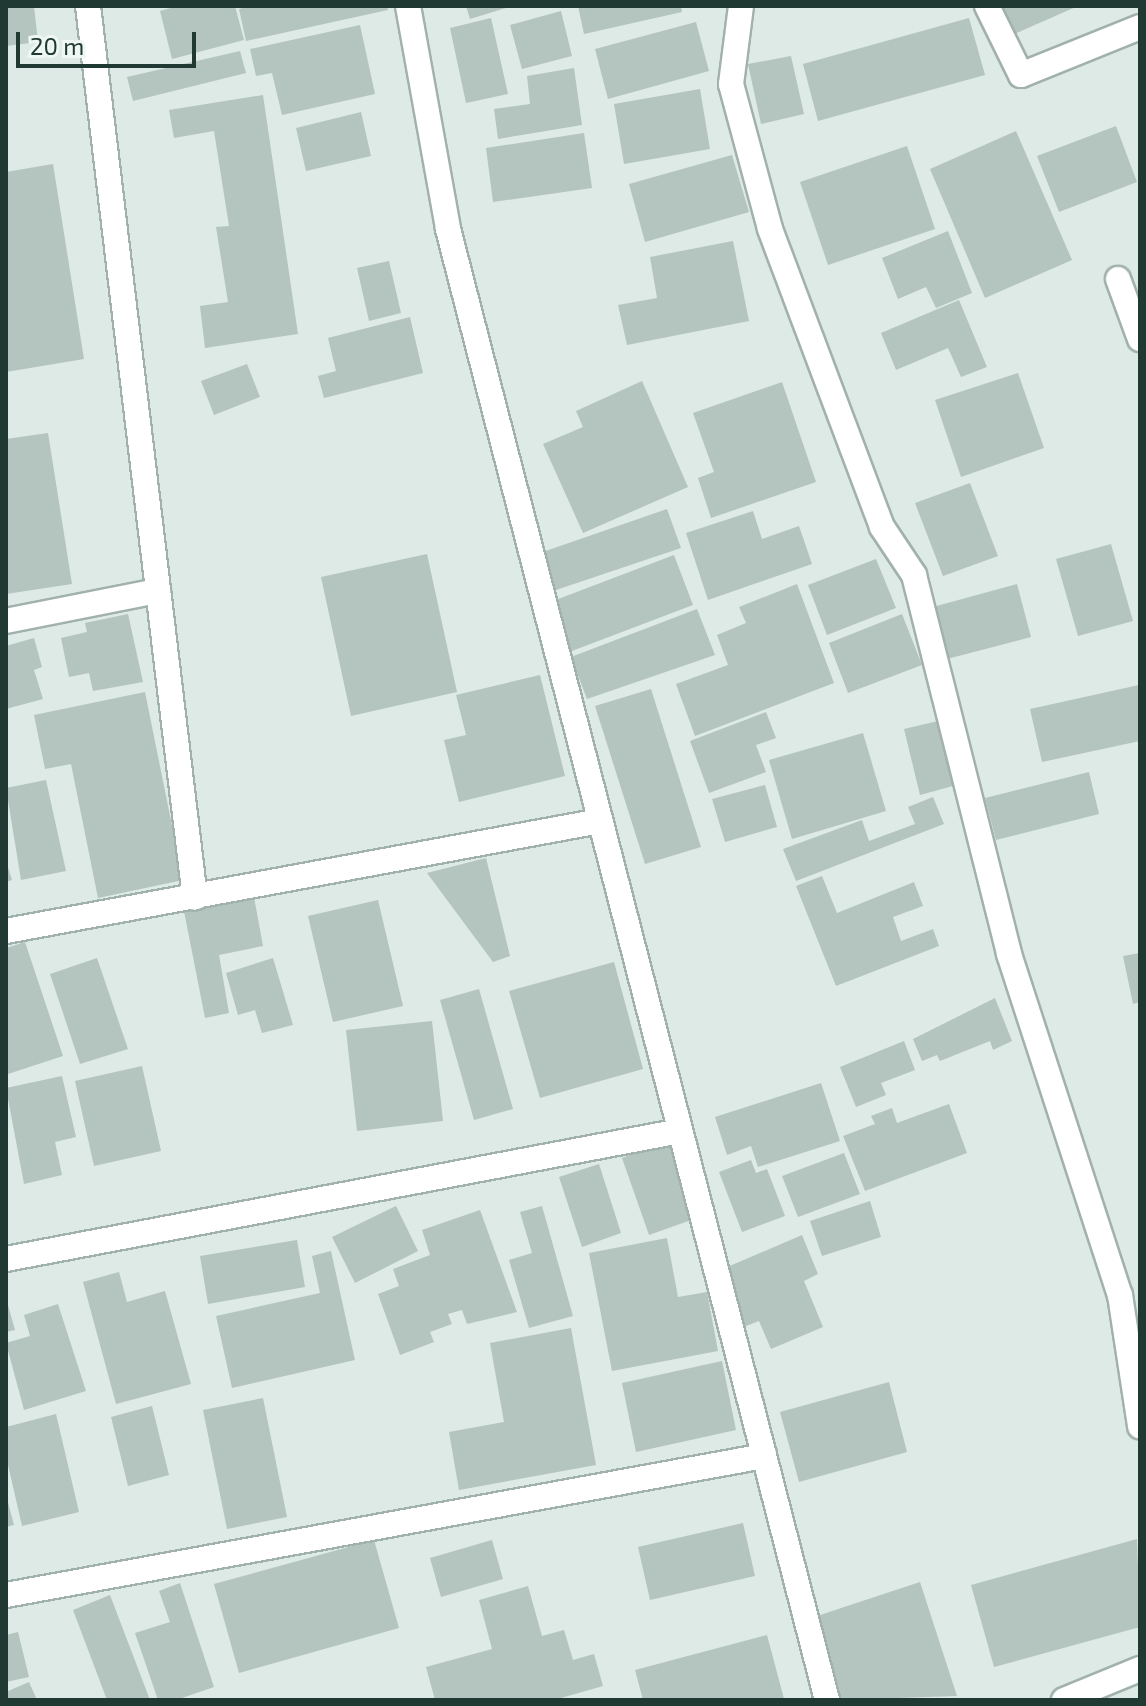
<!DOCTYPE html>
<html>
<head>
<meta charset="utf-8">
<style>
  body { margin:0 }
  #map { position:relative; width:1146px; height:1706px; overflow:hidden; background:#deeae5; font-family:"Exo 2",sans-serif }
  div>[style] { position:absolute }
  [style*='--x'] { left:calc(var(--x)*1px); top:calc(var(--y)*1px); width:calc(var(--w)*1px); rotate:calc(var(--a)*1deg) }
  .building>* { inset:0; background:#b4c4be }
  .roads { filter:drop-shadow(2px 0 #a1b1ac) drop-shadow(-2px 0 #a1b1ac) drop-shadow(0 2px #a1b1ac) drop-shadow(0 -2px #a1b1ac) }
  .minor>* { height:24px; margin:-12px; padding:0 12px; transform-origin:12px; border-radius:12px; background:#fff }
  span { translate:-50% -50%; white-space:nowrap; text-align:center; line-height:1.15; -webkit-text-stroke:8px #eef7f3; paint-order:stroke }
  .frame { position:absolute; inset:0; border:8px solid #203933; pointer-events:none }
  .scale { position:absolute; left:16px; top:32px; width:180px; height:36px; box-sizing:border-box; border:4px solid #203933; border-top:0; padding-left:10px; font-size:24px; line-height:28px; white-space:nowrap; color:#203933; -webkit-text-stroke:6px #eef7f3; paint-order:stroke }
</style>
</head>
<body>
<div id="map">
  <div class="building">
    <i style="clip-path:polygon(6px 6px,34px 6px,38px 42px,6px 46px)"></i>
    <i style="clip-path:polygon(178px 6px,235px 6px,244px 40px,172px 59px,160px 11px)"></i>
    <i style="clip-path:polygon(250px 6px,387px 6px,388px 10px,246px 41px,239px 9px)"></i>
    <i style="clip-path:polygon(466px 6px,509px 6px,509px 7px,470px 19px)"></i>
    <i style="clip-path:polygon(578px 6px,681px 6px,682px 12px,584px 34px)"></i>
    <i style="clip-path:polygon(1002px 6px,1078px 6px,1014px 34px)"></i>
    <i style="clip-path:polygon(561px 11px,572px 56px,522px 69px,510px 25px)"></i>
    <i style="clip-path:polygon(491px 18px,508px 94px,466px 103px,450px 28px)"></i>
    <i style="clip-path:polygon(969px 18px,985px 75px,818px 121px,803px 64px)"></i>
    <i style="clip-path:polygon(696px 22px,709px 71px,608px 99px,595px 49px)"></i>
    <i style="clip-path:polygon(360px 25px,375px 94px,282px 115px,272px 73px,256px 76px,250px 49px)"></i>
    <i style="clip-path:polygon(240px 51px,246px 73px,133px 101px,127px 77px)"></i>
    <i style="clip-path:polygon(791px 56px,804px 114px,761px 124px,748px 64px)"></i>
    <i style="clip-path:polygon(574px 68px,582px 125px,498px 139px,494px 109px,530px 104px,527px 76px)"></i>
    <i style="clip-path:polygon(700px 89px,710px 149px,624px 164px,614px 104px)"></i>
    <i style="clip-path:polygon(263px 95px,298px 334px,205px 348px,200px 306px,228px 302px,216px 227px,229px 226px,214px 131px,174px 138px,169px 110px)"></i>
    <i style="clip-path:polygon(361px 112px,371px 156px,306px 171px,296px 128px)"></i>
    <i style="clip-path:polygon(1116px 126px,1137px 182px,1059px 212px,1037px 156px)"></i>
    <i style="clip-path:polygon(1016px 131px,1072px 260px,985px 298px,930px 169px)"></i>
    <i style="clip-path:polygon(584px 133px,592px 188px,493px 202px,486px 148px)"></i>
    <i style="clip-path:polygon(907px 146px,935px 229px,828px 265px,800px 182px)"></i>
    <i style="clip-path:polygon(732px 155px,749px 212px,645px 242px,629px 184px)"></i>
    <i style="clip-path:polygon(53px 164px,84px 359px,6px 372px,6px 172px)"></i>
    <i style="clip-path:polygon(948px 231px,972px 293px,936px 308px,926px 287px,898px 299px,882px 258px)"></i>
    <i style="clip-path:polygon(733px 241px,749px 321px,627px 345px,618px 305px,657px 298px,650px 257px)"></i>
    <i style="clip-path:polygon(389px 261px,401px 313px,369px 321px,357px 268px)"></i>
    <i style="clip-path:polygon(959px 300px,987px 367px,961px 377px,948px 348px,896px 370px,881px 333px)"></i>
    <i style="clip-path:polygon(410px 317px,423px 373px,324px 398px,318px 376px,336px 371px,328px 338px)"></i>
    <i style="clip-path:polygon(247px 364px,260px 397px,214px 415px,201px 381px)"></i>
    <i style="clip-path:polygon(1018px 373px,1044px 448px,961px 477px,935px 400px)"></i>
    <i style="clip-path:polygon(642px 381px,688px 487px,583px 533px,543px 444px,583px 427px,576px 411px)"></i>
    <i style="clip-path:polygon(782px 382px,816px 482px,711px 518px,698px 478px,714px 472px,693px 413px)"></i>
    <i style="clip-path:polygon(48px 433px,72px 584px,6px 594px,6px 439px)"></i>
    <i style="clip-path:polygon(970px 483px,998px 556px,943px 576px,915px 503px)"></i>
    <i style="clip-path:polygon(667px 509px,681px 548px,550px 592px,537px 554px)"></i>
    <i style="clip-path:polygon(753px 511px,762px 539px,799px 526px,812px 564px,708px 600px,686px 533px)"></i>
    <i style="clip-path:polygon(1111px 544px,1133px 621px,1078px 636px,1056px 559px)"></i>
    <i style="clip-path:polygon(427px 554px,457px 692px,351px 716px,321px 577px)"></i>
    <i style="clip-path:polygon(674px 555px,693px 605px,564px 654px,545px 604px)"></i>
    <i style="clip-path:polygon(876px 559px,896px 608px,827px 635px,808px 585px)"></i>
    <i style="clip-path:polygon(797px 584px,834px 683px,695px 736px,676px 684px,728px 665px,717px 635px,746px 623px,739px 607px)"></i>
    <i style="clip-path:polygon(1017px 584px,1031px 637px,947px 659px,933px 607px)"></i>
    <i style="clip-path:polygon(697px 609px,715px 655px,587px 699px,571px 657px)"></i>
    <i style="clip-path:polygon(128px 614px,143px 682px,93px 691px,89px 673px,69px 677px,61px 638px,87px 632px,85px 623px)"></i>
    <i style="clip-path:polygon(902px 614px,922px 665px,848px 693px,829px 643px)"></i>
    <i style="clip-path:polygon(34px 638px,42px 667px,34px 670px,43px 699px,6px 709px,6px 646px)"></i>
    <i style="clip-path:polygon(540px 675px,565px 776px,459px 802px,444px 740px,466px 735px,456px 695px)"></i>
    <i style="clip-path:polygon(1139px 685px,1140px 741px,1042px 762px,1030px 709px)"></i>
    <i style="clip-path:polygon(651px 689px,701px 847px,645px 864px,595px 706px)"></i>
    <i style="clip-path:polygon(145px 692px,183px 880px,98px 898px,71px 764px,45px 769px,34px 715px)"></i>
    <i style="clip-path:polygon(766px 712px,776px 738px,756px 745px,766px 772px,709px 793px,690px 741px)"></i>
    <i style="clip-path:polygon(938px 721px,953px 786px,920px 795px,904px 729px)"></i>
    <i style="clip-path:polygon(863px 733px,886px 811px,792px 839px,769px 760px)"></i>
    <i style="clip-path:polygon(1089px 772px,1099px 814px,996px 840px,985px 798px)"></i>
    <i style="clip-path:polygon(46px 780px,66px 871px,21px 880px,6px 788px)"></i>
    <i style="clip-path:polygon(765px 785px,777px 827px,725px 842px,712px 799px)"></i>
    <i style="clip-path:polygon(933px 797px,944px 824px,796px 881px,783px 849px,862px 820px,869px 841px,915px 824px,908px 807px)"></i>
    <i style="clip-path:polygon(486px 858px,510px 956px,493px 962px,427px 873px)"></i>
    <i style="clip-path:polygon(6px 861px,12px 880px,6px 882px)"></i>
    <i style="clip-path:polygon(822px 876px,837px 913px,914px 882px,923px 906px,893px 917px,901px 941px,933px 929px,939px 946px,836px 986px,796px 886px)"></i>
    <i style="clip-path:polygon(254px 897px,263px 946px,219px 955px,229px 1013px,205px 1018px,184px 911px)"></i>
    <i style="clip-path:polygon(378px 900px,403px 1006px,333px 1022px,308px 916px)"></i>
    <i style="clip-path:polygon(25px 942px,63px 1056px,8px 1074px,6px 948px)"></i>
    <i style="clip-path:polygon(1140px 953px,1140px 1002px,1133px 1004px,1123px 956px)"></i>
    <i style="clip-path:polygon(97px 958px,128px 1049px,80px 1064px,50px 974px)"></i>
    <i style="clip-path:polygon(273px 958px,293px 1025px,262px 1033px,255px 1010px,238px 1015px,226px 973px)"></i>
    <i style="clip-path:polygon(614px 962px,643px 1069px,540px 1098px,509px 991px)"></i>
    <i style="clip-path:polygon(479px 989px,513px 1109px,474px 1120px,440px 1000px)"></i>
    <i style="clip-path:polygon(995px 998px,1012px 1041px,993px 1050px,990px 1041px,940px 1061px,937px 1055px,922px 1061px,913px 1039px)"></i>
    <i style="clip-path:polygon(432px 1021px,443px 1121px,357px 1131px,346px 1030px)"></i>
    <i style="clip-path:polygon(904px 1041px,915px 1070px,881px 1083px,886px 1095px,856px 1107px,840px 1067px)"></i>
    <i style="clip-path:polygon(142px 1066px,161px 1151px,94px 1166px,75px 1081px)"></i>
    <i style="clip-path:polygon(62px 1076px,76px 1137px,55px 1142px,62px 1175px,24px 1184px,6px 1088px)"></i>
    <i style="clip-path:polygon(821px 1083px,840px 1141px,758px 1167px,751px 1146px,727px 1155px,715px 1117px)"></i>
    <i style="clip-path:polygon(949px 1104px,967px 1153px,865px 1191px,843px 1136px,875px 1124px,871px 1116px,892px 1108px,897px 1123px)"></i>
    <i style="clip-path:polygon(668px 1141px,694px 1219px,649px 1235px,622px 1158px)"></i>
    <i style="clip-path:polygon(844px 1153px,860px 1194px,798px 1217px,782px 1176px)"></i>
    <i style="clip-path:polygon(751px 1160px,756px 1173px,767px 1169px,785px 1216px,742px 1232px,719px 1172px)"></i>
    <i style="clip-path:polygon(599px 1164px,621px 1233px,582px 1247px,559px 1177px)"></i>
    <i style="clip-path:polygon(870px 1201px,881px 1237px,822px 1256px,810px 1221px)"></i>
    <i style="clip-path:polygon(396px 1206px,418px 1251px,355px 1283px,332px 1237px)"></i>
    <i style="clip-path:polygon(542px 1206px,573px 1316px,529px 1328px,509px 1260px,532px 1253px,520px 1212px)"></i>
    <i style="clip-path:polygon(480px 1210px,517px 1312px,467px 1324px,462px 1310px,448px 1314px,452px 1324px,430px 1332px,434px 1342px,400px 1355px,378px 1294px,399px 1286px,393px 1269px,430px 1255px,422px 1230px)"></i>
    <i style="clip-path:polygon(802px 1235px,818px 1274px,804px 1281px,823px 1327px,771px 1349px,759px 1321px,741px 1328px,718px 1271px)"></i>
    <i style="clip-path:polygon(667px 1238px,678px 1297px,707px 1292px,718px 1351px,612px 1371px,589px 1253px)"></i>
    <i style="clip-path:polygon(297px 1240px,305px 1287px,208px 1304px,200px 1256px)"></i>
    <i style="clip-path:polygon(331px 1251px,355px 1360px,232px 1388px,216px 1316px,320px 1293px,312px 1256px)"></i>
    <i style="clip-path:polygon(119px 1272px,127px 1302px,165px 1291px,191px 1384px,116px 1404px,83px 1282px)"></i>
    <i style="clip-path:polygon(6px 1298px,15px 1330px,6px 1332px)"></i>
    <i style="clip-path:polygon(58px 1304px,86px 1391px,24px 1410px,6px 1343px,30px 1336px,24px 1315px)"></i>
    <i style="clip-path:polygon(571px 1328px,596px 1465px,459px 1490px,449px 1432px,504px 1422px,490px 1343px)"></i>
    <i style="clip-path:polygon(722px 1361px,736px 1430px,636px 1452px,622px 1383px)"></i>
    <i style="clip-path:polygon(889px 1382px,907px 1452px,799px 1482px,780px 1412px)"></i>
    <i style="clip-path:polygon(263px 1398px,287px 1517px,227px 1529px,203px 1410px)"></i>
    <i style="clip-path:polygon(152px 1406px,169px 1475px,128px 1486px,111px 1417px)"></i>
    <i style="clip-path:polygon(56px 1414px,79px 1512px,22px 1526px,6px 1456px,6px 1427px)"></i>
    <i style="clip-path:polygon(6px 1495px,14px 1525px,6px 1527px)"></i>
    <i style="clip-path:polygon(743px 1523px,755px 1576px,650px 1600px,638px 1547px)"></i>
    <i style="clip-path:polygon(1137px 1539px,1140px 1627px,994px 1667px,971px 1585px)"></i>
    <i style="clip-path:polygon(374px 1540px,399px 1628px,239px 1673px,214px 1584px)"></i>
    <i style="clip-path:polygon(492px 1540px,503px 1579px,441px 1597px,430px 1558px)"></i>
    <i style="clip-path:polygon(920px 1582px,957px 1696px,838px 1700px,811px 1618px)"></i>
    <i style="clip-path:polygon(180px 1583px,214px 1687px,176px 1700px,158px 1700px,135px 1633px,170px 1622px,159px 1591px)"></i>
    <i style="clip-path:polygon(528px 1586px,542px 1636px,564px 1630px,573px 1660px,594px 1654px,603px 1686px,554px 1700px,435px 1700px,426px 1667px,492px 1649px,479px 1600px)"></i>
    <i style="clip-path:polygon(110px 1595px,150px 1700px,107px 1700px,73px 1610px)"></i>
    <i style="clip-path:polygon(18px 1632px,29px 1677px,6px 1682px,6px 1635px)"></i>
    <i style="clip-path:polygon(767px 1635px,784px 1699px,643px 1700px,635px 1670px)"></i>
    <i style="clip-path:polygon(29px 1682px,37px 1700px,6px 1700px,6px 1692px)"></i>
  </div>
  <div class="roads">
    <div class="minor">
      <i style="--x:88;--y:6;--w:898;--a:83.16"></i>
      <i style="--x:408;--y:6;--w:227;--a:79.8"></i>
      <i style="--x:448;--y:229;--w:1519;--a:75.55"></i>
      <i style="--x:741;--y:6;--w:79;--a:97.3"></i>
      <i style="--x:731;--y:84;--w:150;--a:74.9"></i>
      <i style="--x:770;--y:229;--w:318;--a:69.4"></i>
      <i style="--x:882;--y:527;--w:58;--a:56.3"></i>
      <i style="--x:914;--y:575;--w:391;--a:75.9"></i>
      <i style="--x:1009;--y:954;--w:359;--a:72"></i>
      <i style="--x:1120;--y:1295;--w:133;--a:81.3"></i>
      <i style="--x:987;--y:6;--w:77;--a:63.8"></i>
      <i style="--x:1021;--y:75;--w:128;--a:-22"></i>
      <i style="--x:1118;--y:279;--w:64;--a:69.9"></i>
      <i style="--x:6;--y:621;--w:155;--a:-11.2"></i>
      <i style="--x:6;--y:931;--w:604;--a:-10.49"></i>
      <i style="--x:6;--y:1259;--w:686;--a:-10.75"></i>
      <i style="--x:6;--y:1595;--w:771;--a:-10.39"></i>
      <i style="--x:1064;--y:1700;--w:82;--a:-22.2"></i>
    </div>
  </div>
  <div class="frame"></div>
  <div class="scale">20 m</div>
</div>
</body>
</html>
